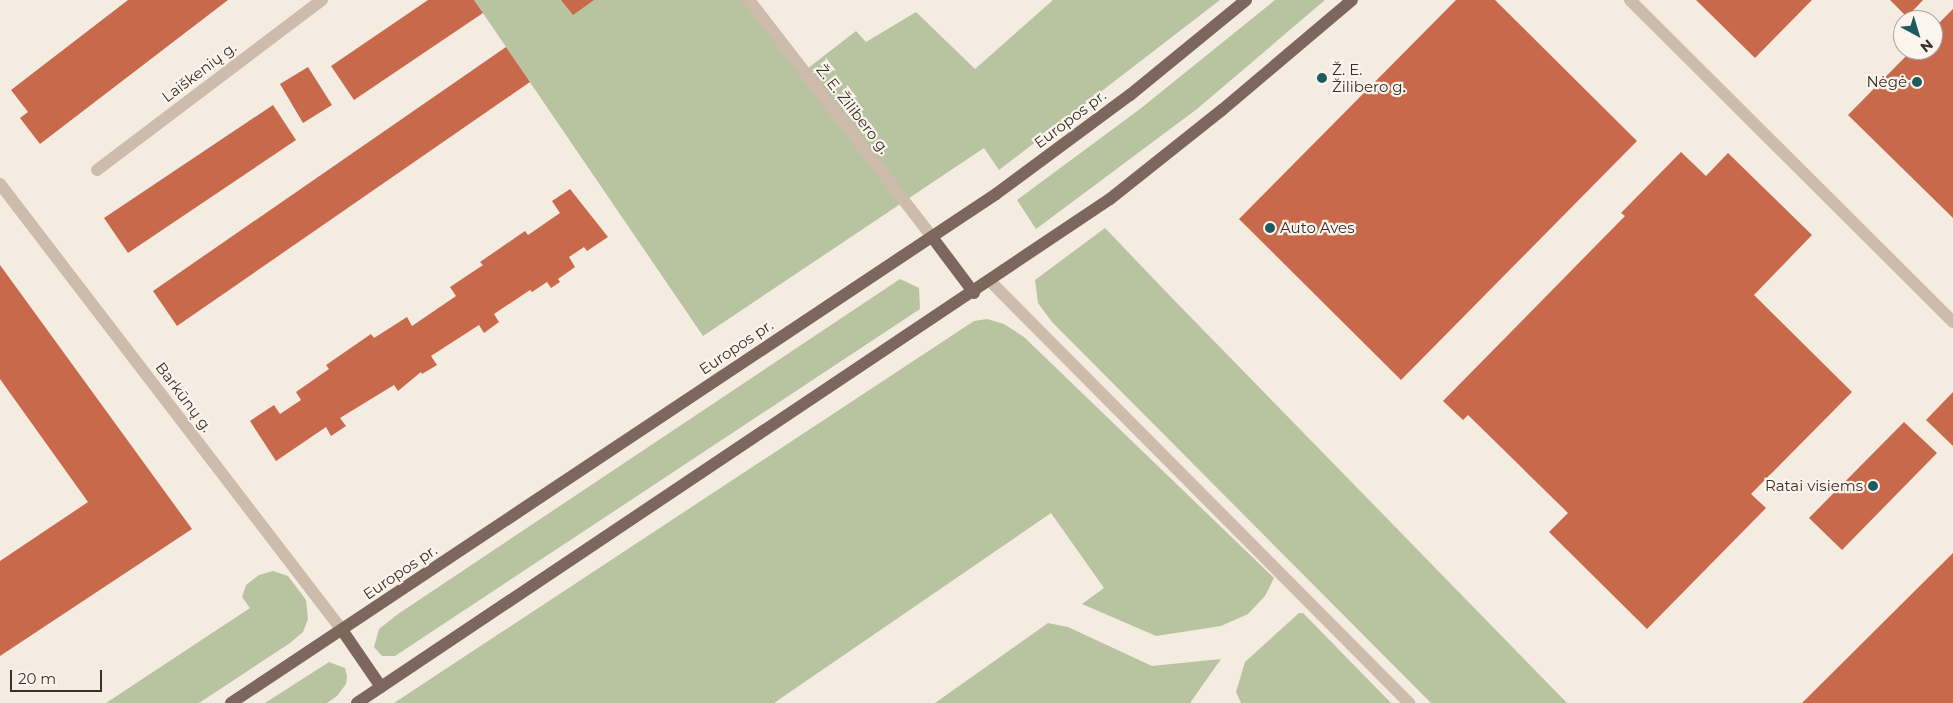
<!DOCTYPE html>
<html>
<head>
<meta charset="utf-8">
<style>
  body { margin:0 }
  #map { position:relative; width:1953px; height:703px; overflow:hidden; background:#f4ebe1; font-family:Montserrat,sans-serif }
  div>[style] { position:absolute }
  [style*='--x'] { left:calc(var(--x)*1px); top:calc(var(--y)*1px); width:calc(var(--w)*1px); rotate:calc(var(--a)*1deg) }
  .green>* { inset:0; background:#b8c4a0 }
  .building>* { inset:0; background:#c8694b }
  .minor>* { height:12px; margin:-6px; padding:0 6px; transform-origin:6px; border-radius:6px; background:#cdbbac }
  .primary>* { height:12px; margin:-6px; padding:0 6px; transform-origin:6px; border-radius:6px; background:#7d675c }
  .dots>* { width:14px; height:14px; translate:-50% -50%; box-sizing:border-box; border:2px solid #fbf5ee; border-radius:50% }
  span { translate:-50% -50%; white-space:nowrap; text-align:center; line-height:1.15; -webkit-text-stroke:4.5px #fbf5ee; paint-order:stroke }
  .poi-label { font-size:15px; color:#3b302b }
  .left { translate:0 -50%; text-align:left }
  .right { translate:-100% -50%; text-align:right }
  .street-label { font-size:15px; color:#3b302b }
  .north { position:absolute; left:1893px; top:10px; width:50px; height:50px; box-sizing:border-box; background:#fbf5ee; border:1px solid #aea6a0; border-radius:50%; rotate:141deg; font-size:14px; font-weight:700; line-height:20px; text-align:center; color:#3b302b }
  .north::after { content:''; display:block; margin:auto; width:18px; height:22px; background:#1f5a5e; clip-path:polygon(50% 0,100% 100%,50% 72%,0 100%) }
  .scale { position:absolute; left:10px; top:670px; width:92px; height:22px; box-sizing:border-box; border:2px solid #3b302b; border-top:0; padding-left:6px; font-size:15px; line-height:18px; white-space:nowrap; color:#3b302b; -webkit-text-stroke:4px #fbf5ee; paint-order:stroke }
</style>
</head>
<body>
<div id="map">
  <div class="green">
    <i style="clip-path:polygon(474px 0,749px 0,803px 72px,856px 31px,866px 42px,916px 12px,975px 69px,1053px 0,1220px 0,999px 170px,984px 148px,703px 336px)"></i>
    <i style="clip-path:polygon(1275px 0,1325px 0,1197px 109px,1036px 229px,1017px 200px,1140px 109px)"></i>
    <i style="clip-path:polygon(1105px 228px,1172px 298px,1567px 703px,1431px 703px,1052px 322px,1038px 303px,1035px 280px)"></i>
    <i style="clip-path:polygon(900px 279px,919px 288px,920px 309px,395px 656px,382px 656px,374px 647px,379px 629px,398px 614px)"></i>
    <i style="clip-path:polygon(987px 319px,1004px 324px,1024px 337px,1274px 578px,1265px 596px,1248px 614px,1221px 626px,1156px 636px,1082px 604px,1104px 588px,1051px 513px,774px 703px,394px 703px,974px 321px)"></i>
    <i style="clip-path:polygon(273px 571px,288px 576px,306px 600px,308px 619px,303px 632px,290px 643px,199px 703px,106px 703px,250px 608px,242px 597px,246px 585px,259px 575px)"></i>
    <i style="clip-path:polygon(1299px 613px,1303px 613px,1391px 703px,1241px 703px,1236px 692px,1245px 662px)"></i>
    <i style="clip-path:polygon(1048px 623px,1068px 627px,1152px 666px,1221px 659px,1190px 703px,935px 703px)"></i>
    <i style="clip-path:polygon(329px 662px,345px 668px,347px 676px,346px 684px,337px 696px,327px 703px,265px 703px)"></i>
  </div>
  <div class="building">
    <i style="clip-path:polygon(128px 0,228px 0,40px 144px,20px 118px,28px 112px,11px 90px)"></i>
    <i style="clip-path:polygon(428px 0,474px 0,483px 13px,354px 100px,331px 66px)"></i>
    <i style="clip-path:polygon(561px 0,594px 0,573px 15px)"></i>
    <i style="clip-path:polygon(1456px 0,1495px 0,1637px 141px,1401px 380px,1239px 219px)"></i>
    <i style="clip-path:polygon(1696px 0,1812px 0,1755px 58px)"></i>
    <i style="clip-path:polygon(1890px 0,1923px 0,1907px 17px)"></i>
    <i style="clip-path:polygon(1953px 9px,1953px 218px,1848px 115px,1912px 50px,1933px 50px,1933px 29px)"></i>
    <i style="clip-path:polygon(506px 47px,530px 82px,177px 326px,153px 291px)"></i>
    <i style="clip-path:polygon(308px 67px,332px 105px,303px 123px,280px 84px)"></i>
    <i style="clip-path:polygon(273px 105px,296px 140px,128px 253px,104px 218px)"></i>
    <i style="clip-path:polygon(1681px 152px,1706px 176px,1728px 153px,1812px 235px,1754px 295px,1852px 392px,1751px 494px,1766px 508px,1647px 629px,1549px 532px,1568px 513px,1468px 415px,1463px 420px,1443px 401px,1625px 216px,1621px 213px)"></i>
    <i style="clip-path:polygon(570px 189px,608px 237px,587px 251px,584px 247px,569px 257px,575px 267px,558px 279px,560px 282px,551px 288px,547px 282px,532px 292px,530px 290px,494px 314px,499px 322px,484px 333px,479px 325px,431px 356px,437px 365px,422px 374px,421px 372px,398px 391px,394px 385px,340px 418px,346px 426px,331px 436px,326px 427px,276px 461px,250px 421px,274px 405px,280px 414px,301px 400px,296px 392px,329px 369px,326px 365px,371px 334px,374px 338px,407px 317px,412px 326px,456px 296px,450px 287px,483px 265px,480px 262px,525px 231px,528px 235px,560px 213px,552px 201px)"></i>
    <i style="clip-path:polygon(0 265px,192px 529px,0 656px,0 561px,88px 502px,0 379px)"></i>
    <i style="clip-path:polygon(1953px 392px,1953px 446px,1926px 420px)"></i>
    <i style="clip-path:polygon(1904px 422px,1937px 453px,1842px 550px,1809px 518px)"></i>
    <i style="clip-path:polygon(1953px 553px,1953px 703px,1802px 703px)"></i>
  </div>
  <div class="minor">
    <i style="--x:749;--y:0;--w:299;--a:52.3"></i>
    <i style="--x:1630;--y:0;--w:456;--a:44.9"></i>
    <i style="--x:97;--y:170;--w:282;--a:-37.1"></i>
    <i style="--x:0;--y:184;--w:562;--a:52.52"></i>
    <i style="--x:990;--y:281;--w:595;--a:45.2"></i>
  </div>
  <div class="primary">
    <i style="--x:932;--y:237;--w:70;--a:53.1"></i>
    <i style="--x:342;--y:630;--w:69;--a:55.6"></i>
    <i style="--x:231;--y:703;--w:919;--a:-33.64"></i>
    <i style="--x:996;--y:194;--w:167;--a:-36.5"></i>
    <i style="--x:1130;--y:95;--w:150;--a:-39.3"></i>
    <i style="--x:357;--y:703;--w:906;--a:-33.8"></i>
    <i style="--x:1110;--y:199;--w:143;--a:-38.5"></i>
    <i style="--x:1222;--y:110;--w:170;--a:-40.2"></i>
  </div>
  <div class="dots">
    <i style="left:1322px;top:78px;background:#1f5a5e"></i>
    <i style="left:1917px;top:82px;background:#1f5a5e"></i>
    <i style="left:1270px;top:228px;background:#1f5a5e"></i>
    <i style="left:1873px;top:486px;background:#1f5a5e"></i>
  </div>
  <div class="poi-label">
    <span class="left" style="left:1332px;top:78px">Ž. E.<br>Žilibero g.</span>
    <span class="right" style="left:1907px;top:82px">Nėgė</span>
    <span class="left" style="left:1280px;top:228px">Auto Aves</span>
    <span class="right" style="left:1863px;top:486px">Ratai visiems</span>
  </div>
  <div class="street-label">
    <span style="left:199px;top:72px;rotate:-37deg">Laiškenių g.</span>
    <span style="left:853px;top:109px;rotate:52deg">Ž. E. Žilibero g.</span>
    <span style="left:1070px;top:119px;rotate:-37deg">Europos pr.</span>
    <span style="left:736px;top:347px;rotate:-34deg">Europos pr.</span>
    <span style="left:184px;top:397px;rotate:53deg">Barkūnų g.</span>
    <span style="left:400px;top:572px;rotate:-34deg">Europos pr.</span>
  </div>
  <div class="north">N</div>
  <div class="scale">20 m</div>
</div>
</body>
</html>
